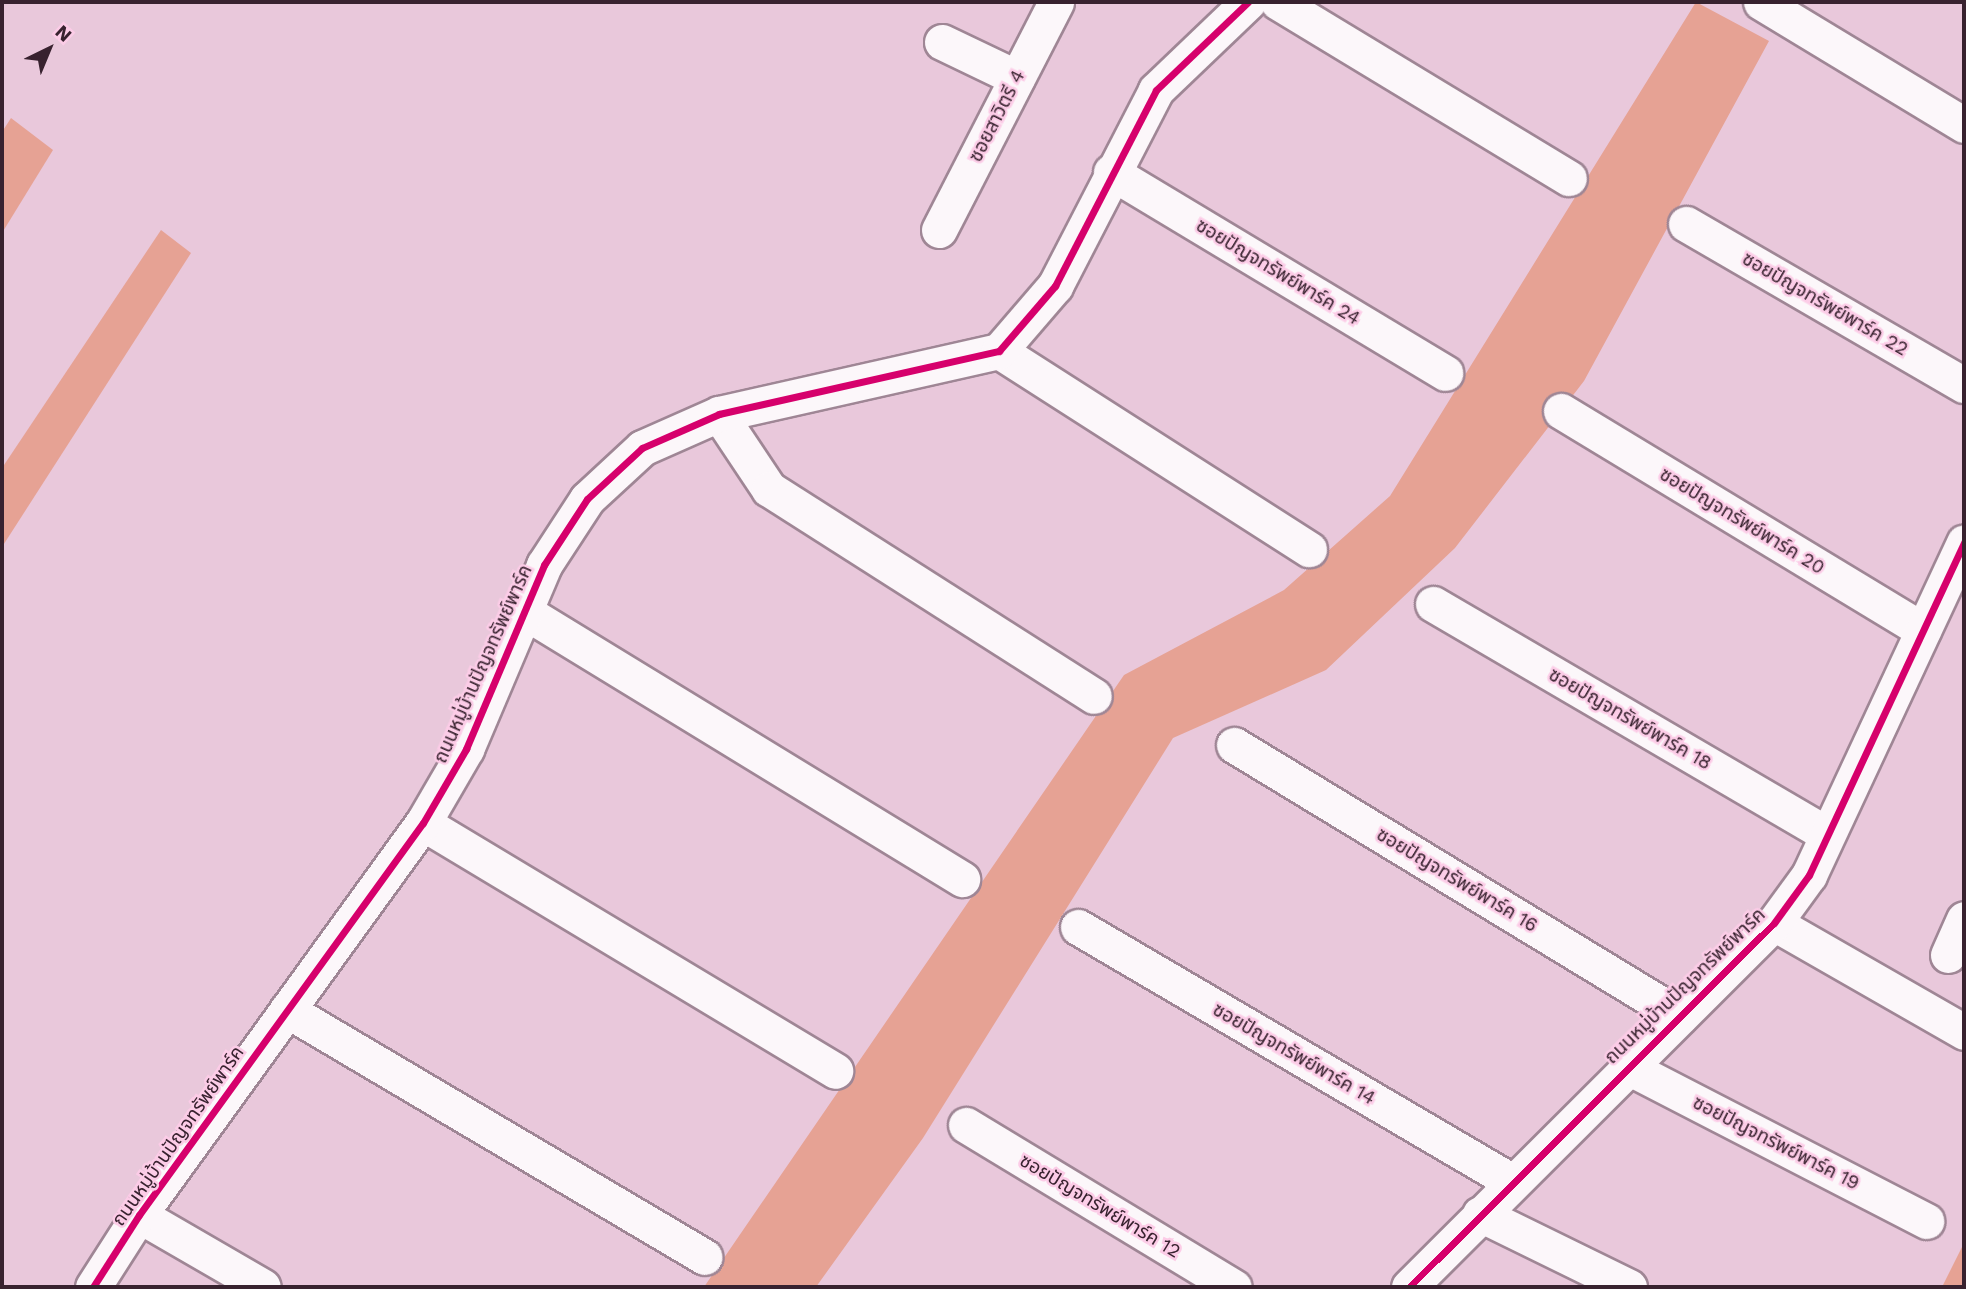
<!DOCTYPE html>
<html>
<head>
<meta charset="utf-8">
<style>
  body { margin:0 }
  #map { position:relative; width:1966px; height:1289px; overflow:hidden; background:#e9c8db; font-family:"Work Sans","Noto Sans Thai",sans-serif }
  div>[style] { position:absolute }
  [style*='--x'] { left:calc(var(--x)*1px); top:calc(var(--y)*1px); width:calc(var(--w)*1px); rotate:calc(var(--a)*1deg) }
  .green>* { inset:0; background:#e6a294 }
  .roads { filter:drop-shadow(2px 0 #9f8695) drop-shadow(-2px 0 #9f8695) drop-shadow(0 2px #9f8695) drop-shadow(0 -2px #9f8695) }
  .minor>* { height:35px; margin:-17.5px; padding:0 17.5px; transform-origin:17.5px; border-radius:17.5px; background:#fcf7fa }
  .cycleway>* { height:7px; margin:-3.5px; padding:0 3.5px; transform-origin:3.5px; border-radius:3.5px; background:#d6006c }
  span { translate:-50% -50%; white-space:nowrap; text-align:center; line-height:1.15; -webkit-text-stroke:5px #fccce7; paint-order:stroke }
  .street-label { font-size:19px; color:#38222f }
  .frame { position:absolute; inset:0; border:4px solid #38222f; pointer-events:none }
  .north { position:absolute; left:14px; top:14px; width:70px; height:70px; -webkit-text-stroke:5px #fccce7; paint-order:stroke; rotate:43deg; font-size:19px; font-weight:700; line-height:28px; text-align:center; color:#38222f }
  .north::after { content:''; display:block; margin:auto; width:24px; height:32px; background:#38222f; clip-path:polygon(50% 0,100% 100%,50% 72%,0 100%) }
</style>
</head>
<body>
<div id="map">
  <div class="green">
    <i style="clip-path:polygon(1696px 2px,1769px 41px,1584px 381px,1455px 548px,1326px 670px,1173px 738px,923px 1138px,816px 1287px,704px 1287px,1124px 675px,1284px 590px,1390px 496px)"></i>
    <i style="clip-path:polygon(11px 118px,53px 150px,2px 233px,2px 132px)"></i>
    <i style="clip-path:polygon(161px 230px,191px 253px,2px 547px,2px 468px)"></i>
    <i style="clip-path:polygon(1964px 1243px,1964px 1287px,1942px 1287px)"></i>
  </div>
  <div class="roads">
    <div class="minor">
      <i style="--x:1278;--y:2;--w:340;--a:31.2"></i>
      <i style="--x:1761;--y:2;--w:237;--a:31.2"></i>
      <i style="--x:942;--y:42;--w:83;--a:25.6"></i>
      <i style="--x:1111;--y:172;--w:390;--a:31"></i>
      <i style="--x:1686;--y:224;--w:321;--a:30.1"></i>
      <i style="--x:939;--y:230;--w:256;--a:-62.8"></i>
      <i style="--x:999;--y:351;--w:368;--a:32.6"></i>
      <i style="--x:1561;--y:411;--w:423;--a:31.2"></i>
      <i style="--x:719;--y:414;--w:90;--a:56.3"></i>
      <i style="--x:769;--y:489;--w:385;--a:32.5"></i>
      <i style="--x:1433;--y:604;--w:456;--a:30.3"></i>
      <i style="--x:522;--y:610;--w:516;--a:31.44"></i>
      <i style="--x:1234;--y:745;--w:522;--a:31.28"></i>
      <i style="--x:423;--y:823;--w:481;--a:31"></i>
      <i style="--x:1774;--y:923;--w:219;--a:29.8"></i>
      <i style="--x:1078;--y:927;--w:502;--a:30.4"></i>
      <i style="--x:1948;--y:955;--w:39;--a:-66"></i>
      <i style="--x:287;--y:1010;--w:485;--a:30.6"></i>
      <i style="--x:1626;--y:1066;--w:338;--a:27.3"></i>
      <i style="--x:966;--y:1125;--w:313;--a:31.2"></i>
      <i style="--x:1480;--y:1214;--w:166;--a:26.1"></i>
      <i style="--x:139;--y:1215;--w:143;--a:30.1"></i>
      <i style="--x:93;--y:1287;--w:85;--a:-57.4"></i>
      <i style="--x:139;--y:1215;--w:484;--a:-54.1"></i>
      <i style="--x:423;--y:823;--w:86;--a:-59.8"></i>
      <i style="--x:466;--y:749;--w:200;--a:-67"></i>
      <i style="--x:544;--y:565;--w:79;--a:-56.9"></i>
      <i style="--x:587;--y:499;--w:75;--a:-42.8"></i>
      <i style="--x:642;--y:448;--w:84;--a:-23.8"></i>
      <i style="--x:719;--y:414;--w:287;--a:-12.7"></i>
      <i style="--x:999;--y:351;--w:86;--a:-49.3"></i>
      <i style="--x:1055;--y:286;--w:220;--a:-62.7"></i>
      <i style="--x:1156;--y:90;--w:127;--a:-43.7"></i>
      <i style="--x:1409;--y:1287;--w:515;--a:-44.92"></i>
      <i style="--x:1774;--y:923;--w:59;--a:-53.9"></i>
      <i style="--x:1809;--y:875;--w:367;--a:-65"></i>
    </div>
  </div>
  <div class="cycleway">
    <i style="--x:93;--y:1287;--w:85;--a:-57.4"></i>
    <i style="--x:139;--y:1215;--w:484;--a:-54.1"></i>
    <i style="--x:423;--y:823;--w:86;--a:-59.8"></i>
    <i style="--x:466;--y:749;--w:200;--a:-67"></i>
    <i style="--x:544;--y:565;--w:79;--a:-56.9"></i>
    <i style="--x:587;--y:499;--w:75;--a:-42.8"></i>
    <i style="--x:642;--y:448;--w:84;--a:-23.8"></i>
    <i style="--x:719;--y:414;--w:287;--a:-12.7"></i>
    <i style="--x:999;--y:351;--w:86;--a:-49.3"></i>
    <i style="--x:1055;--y:286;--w:220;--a:-62.7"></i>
    <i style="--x:1156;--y:90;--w:127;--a:-43.7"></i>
    <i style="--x:1409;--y:1287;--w:515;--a:-44.92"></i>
    <i style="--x:1774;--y:923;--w:59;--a:-53.9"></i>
    <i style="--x:1809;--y:875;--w:367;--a:-65"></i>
  </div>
  <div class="street-label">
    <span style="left:997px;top:116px;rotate:-63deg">ซอยสาวิตรี 4</span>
    <span style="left:1278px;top:272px;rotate:31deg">ซอยปัญจทรัพย์พาร์ค 24</span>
    <span style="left:1825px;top:304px;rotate:30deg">ซอยปัญจทรัพย์พาร์ค 22</span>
    <span style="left:1742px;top:521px;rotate:31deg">ซอยปัญจทรัพย์พาร์ค 20</span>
    <span style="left:483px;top:664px;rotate:-66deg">ถนนหมู่บ้านปัญจทรัพย์พาร์ค</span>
    <span style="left:1630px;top:719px;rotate:30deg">ซอยปัญจทรัพย์พาร์ค 18</span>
    <span style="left:1457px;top:880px;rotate:31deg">ซอยปัญจทรัพย์พาร์ค 16</span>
    <span style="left:1685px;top:986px;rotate:-44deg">ถนนหมู่บ้านปัญจทรัพย์พาร์ค</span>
    <span style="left:1294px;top:1054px;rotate:30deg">ซอยปัญจทรัพย์พาร์ค 14</span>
    <span style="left:178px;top:1136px;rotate:-55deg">ถนนหมู่บ้านปัญจทรัพย์พาร์ค</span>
    <span style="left:1776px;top:1143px;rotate:27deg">ซอยปัญจทรัพย์พาร์ค 19</span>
    <span style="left:1100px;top:1206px;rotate:31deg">ซอยปัญจทรัพย์พาร์ค 12</span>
  </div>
  <div class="frame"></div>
  <div class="north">N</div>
</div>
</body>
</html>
